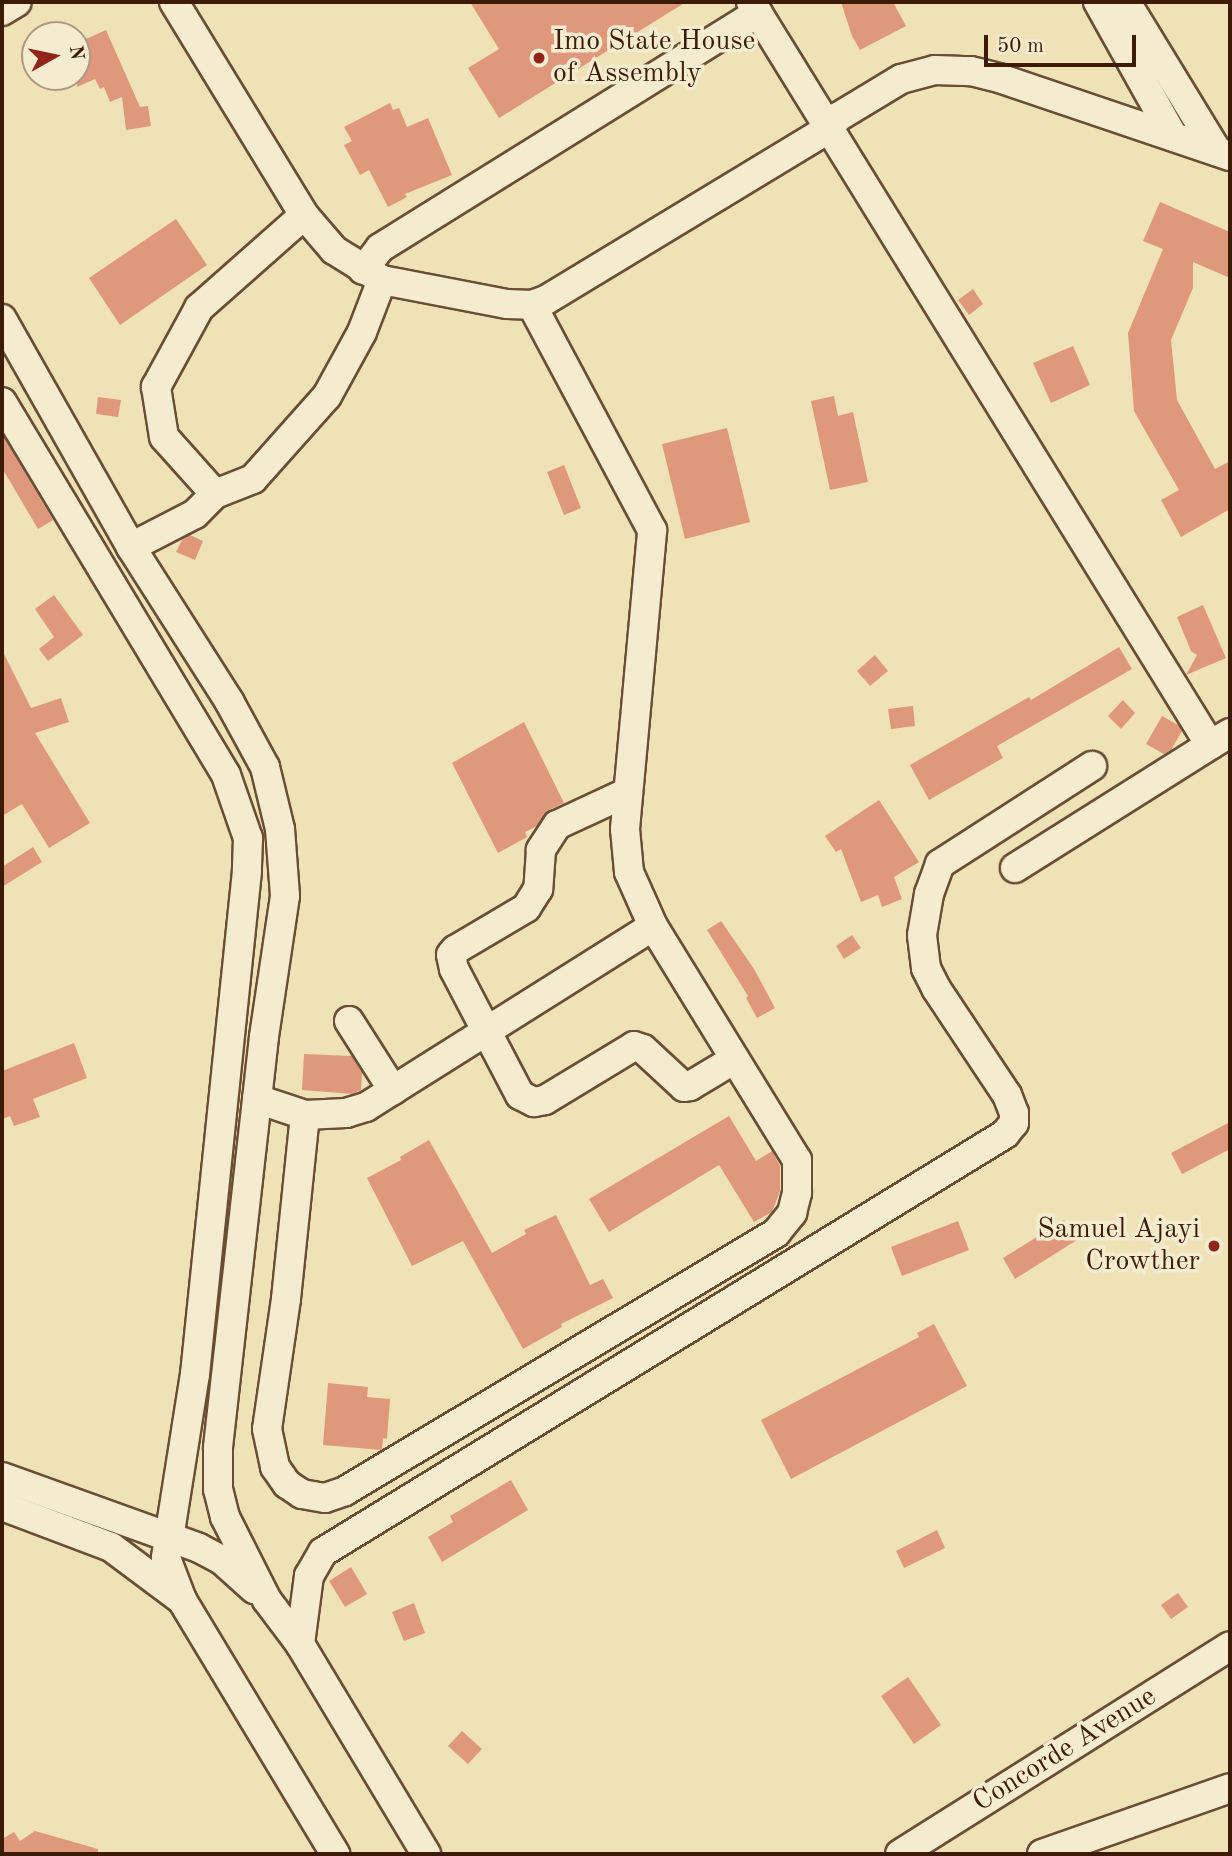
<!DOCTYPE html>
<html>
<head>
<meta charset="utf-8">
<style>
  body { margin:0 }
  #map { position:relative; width:1232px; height:1856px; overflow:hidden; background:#efe2b7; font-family:"Old Standard TT",serif }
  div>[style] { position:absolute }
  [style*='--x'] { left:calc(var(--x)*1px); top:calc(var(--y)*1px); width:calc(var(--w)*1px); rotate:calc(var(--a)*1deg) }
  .building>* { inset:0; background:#df987c }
  .roads { filter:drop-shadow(2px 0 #694e34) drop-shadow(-2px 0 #694e34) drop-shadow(0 2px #694e34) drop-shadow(0 -2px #694e34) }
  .minor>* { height:28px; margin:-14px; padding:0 14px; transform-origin:14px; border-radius:14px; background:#f5ecd0 }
  .dots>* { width:19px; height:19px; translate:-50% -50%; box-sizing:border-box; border:4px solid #f5ecd0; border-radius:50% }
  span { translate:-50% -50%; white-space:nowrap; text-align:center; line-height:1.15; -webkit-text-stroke:7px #f5ecd0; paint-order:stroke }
  .poi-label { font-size:28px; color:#3c1c09 }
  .left { translate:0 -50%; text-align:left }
  .right { translate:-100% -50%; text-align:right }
  .street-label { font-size:28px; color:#3c1c09 }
  .frame { position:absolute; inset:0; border:4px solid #3c1c09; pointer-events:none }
  .north { position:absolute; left:21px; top:21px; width:70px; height:70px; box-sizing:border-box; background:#f5ecd0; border:2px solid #ab9980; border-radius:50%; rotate:81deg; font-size:19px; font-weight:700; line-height:28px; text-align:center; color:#3c1c09 }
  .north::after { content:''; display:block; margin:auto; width:24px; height:32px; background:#8f2418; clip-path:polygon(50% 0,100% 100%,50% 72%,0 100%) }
  .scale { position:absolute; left:984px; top:35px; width:152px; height:32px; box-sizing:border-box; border:4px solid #3c1c09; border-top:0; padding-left:9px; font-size:21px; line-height:24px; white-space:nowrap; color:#3c1c09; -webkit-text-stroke:5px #f5ecd0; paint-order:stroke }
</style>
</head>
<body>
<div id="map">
  <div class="building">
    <i style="clip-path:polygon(470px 2px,686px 2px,499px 118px,468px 68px,499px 49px)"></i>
    <i style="clip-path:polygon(841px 2px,893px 2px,906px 26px,860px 50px,852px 36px)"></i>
    <i style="clip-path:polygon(106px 30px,140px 107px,148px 106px,151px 126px,126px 130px,122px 97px,110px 102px,104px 87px,100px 89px,95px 79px,77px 87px,77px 43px)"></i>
    <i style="clip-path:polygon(390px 103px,393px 110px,399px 108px,407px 127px,428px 118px,452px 175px,405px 194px,407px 197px,388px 207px,369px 170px,360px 175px,344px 145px,352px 141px,344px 127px)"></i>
    <i style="clip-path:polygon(1160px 202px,1230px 232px,1230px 278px,1193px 262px,1193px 288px,1171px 340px,1177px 400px,1215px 469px,1230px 461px,1230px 509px,1181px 537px,1161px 500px,1179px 490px,1134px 411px,1128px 333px,1163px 249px,1143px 241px)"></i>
    <i style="clip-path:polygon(176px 219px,207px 265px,120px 325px,89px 278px)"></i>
    <i style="clip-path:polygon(973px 289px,983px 304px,969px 315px,958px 300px)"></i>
    <i style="clip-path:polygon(1073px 346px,1090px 385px,1051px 403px,1033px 363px)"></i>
    <i style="clip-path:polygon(834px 396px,838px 416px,853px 412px,868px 482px,830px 490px,811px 401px)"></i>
    <i style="clip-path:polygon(98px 397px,121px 400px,118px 417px,96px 414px)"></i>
    <i style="clip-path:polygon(727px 428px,750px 522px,685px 539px,662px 444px)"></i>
    <i style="clip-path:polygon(2px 434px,53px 520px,38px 529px,2px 468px)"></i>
    <i style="clip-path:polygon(564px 465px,581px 508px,564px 515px,547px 472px)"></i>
    <i style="clip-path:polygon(190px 535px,203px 541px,195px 560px,176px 552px,182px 540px)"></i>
    <i style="clip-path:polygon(54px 595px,83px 635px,48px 661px,39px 649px,54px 637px,35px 609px)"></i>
    <i style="clip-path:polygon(1203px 605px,1226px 658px,1186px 675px,1197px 655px,1191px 651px,1177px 617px)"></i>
    <i style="clip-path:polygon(1119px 647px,1132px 669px,997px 746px,1003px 758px,929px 800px,910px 765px,1029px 697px,1031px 700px)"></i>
    <i style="clip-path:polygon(2px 650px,31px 708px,61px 698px,69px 722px,35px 733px,90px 823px,49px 848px,22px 804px,2px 816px)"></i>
    <i style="clip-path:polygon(875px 655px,888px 671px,870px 686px,857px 671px)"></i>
    <i style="clip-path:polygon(1123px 700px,1135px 713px,1121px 729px,1108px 716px)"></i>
    <i style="clip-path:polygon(913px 706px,915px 726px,891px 729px,888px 709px)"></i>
    <i style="clip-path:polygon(1162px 716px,1178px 725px,1182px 731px,1171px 750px,1164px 754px,1146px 744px)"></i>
    <i style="clip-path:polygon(524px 722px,564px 803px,549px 810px,537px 826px,525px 832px,527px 837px,498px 853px,452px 763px)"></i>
    <i style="clip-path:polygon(879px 800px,919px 862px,894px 877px,902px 899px,882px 907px,878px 895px,861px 902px,841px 849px,836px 852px,825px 836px)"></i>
    <i style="clip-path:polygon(33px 847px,42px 862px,2px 887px,2px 867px)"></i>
    <i style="clip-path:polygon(721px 921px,754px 969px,775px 1008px,757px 1018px,746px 998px,748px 996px,707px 930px)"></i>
    <i style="clip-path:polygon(852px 935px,861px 948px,844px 959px,836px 946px)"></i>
    <i style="clip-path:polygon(74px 1043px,87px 1078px,33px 1099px,40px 1117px,14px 1126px,10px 1116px,2px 1119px,2px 1071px)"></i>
    <i style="clip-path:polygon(304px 1054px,352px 1056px,362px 1073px,361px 1090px,353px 1094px,302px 1090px)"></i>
    <i style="clip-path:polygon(729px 1116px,756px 1161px,772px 1151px,780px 1166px,780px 1191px,772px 1212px,754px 1222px,719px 1165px,609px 1232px,589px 1199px)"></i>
    <i style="clip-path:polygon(1230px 1122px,1230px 1149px,1182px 1174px,1171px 1153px)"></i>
    <i style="clip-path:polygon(429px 1140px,492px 1253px,526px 1234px,524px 1230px,556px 1215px,590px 1285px,603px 1279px,613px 1298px,561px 1324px,562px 1327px,523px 1349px,463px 1241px,412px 1266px,367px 1178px,401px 1160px,400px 1157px)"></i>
    <i style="clip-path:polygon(1064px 1220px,1077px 1240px,1015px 1279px,1003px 1258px)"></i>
    <i style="clip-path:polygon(958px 1221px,969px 1250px,902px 1276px,891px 1247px)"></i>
    <i style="clip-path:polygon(934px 1324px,967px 1386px,791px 1479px,761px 1420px,919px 1337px,917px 1333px)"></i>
    <i style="clip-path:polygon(328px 1383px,368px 1387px,367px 1397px,390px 1399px,387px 1439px,383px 1438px,382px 1450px,323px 1445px)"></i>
    <i style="clip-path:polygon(511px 1480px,528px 1510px,442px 1562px,428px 1537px,453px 1522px,450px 1516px)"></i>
    <i style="clip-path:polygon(937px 1530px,945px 1548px,904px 1568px,896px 1551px)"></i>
    <i style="clip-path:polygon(351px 1567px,367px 1594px,345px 1607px,329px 1581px)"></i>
    <i style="clip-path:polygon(1178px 1593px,1188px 1607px,1171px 1619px,1161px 1605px)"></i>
    <i style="clip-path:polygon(414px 1603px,425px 1633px,404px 1641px,392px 1612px)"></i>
    <i style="clip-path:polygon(908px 1677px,941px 1725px,914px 1744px,881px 1696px)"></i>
    <i style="clip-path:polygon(462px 1731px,482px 1749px,468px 1764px,448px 1746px)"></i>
    <i style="clip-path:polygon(35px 1831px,98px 1849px,98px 1854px,2px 1854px,2px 1839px,14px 1832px,20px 1841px)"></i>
  </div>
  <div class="roads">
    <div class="minor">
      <i style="--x:174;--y:2;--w:250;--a:58.6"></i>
      <i style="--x:304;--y:215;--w:46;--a:49.4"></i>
      <i style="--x:334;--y:250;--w:57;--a:32"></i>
      <i style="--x:382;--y:280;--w:127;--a:10.9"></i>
      <i style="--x:507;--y:304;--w:25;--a:2"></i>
      <i style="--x:532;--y:305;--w:15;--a:-20"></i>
      <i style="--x:546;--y:300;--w:330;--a:-31.2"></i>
      <i style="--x:828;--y:129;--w:16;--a:-50"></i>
      <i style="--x:838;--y:117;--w:74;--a:-31.1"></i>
      <i style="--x:901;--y:79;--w:35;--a:-15"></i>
      <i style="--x:935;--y:70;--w:36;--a:2"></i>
      <i style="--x:971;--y:71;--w:32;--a:14"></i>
      <i style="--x:1002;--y:79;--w:241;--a:18.7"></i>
      <i style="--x:751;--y:2;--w:873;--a:58.29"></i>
      <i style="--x:1210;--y:745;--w:23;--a:-31"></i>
      <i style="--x:1098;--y:2;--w:154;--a:60.8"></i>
      <i style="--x:1126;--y:2;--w:175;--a:58.6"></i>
      <i style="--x:2;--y:11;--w:17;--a:-31"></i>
      <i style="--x:363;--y:270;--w:28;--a:-52"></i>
      <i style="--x:380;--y:248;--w:445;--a:-31.9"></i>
      <i style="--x:2;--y:319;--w:262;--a:60.5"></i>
      <i style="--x:131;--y:547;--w:183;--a:57.5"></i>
      <i style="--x:229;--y:701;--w:75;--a:61.4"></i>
      <i style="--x:265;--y:767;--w:64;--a:76.4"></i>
      <i style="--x:280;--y:829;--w:67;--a:85.7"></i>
      <i style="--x:285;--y:896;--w:143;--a:98.5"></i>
      <i style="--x:264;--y:1037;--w:414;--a:96.4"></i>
      <i style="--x:218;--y:1448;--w:41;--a:90"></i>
      <i style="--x:218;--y:1489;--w:29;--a:76"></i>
      <i style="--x:225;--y:1517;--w:93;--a:63.2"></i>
      <i style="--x:267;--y:1600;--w:55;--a:53.1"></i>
      <i style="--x:300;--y:1644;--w:245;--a:59"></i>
      <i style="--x:2;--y:402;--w:435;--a:59"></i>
      <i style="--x:226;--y:775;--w:67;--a:70.8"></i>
      <i style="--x:248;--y:838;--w:33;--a:92"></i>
      <i style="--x:247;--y:871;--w:506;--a:95.9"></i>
      <i style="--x:195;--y:1374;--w:186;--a:99"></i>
      <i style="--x:166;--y:1558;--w:45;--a:69.1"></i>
      <i style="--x:182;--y:1600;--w:297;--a:58.9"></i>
      <i style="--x:215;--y:494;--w:76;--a:-131.8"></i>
      <i style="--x:164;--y:437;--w:51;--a:-99.1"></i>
      <i style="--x:156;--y:387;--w:90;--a:-61.4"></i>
      <i style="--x:199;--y:308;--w:140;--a:-41.5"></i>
      <i style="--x:131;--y:547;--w:72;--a:-27.3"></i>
      <i style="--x:195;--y:514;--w:28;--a:-45"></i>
      <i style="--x:215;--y:494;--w:41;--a:-21.5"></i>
      <i style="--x:253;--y:479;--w:111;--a:-48.3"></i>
      <i style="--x:327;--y:396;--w:73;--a:-61.3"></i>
      <i style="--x:362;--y:332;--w:56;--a:-69"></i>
      <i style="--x:628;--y:792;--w:78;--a:155.1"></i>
      <i style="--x:557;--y:825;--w:30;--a:123"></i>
      <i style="--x:541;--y:850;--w:39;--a:94"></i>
      <i style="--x:538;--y:889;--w:22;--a:122"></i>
      <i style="--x:526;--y:908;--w:82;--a:149.4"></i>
      <i style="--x:455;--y:950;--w:6;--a:129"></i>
      <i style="--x:451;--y:955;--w:14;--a:78"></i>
      <i style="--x:454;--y:969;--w:142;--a:62.4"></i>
      <i style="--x:520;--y:1095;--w:16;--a:27"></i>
      <i style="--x:534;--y:1102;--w:11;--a:-10"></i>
      <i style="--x:545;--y:1100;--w:104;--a:-31.2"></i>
      <i style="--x:634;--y:1046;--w:9;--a:18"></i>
      <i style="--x:643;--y:1049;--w:56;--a:42.8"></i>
      <i style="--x:684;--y:1087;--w:6;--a:-9"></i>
      <i style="--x:690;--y:1086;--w:52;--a:-31"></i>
      <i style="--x:1015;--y:868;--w:231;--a:-32.2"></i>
      <i style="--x:349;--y:1021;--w:82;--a:57.5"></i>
      <i style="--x:257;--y:1099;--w:51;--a:18.4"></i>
      <i style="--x:305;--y:1115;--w:41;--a:-2.8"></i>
      <i style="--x:346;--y:1113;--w:21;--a:-17"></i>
      <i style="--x:366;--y:1107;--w:339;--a:-32.2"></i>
      <i style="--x:305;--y:1115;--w:185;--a:95.9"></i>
      <i style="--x:286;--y:1299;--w:131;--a:98.3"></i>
      <i style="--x:267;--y:1429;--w:39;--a:78"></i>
      <i style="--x:275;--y:1467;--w:21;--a:55"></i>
      <i style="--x:287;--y:1484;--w:18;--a:34"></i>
      <i style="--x:302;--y:1494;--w:23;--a:10"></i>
      <i style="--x:325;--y:1498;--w:21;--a:-19"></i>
      <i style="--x:345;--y:1491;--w:502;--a:-30.91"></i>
      <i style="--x:776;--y:1233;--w:26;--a:-51"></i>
      <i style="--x:792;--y:1213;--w:21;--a:-76"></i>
      <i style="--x:797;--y:1193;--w:33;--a:-90"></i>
      <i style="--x:797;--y:1160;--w:275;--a:-121.6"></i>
      <i style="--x:653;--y:926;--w:59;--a:-114"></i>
      <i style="--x:629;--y:872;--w:43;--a:-95.3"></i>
      <i style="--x:625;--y:829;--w:300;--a:-84.8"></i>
      <i style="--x:652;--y:530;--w:255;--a:-118.1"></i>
      <i style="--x:2;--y:1477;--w:209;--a:19.8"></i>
      <i style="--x:199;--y:1548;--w:27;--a:28"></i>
      <i style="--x:223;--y:1561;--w:42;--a:42.1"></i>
      <i style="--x:2;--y:1506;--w:116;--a:20.6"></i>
      <i style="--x:111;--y:1547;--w:89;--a:36.7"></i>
      <i style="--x:300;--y:1644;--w:69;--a:-82.5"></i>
      <i style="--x:309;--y:1576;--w:28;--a:-60"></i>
      <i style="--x:323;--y:1552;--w:800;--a:-31.5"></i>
      <i style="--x:1005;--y:1134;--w:14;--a:-51"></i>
      <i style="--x:1014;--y:1123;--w:10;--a:-90"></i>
      <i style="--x:1014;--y:1113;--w:19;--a:-111"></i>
      <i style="--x:1007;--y:1095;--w:128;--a:-123.6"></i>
      <i style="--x:936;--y:988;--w:22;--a:-117"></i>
      <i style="--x:926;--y:968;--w:33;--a:-97"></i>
      <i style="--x:922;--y:935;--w:42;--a:-80.3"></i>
      <i style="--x:929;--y:894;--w:32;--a:-70"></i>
      <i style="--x:940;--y:864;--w:181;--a:-32.8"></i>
      <i style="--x:900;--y:1854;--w:390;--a:-32.2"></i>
      <i style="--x:1042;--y:1854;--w:199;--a:-19.3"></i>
    </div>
  </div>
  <div class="dots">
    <i style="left:539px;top:58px;background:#8f2418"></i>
    <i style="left:1214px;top:1246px;background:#8f2418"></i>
  </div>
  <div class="poi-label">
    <span class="left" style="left:553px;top:58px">Imo State House<br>of Assembly</span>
    <span class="right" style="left:1200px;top:1246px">Samuel Ajayi<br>Crowther</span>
  </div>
  <div class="street-label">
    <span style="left:1065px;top:1750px;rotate:-32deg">Concorde Avenue</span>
  </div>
  <div class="frame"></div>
  <div class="north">N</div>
  <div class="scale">50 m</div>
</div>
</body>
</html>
